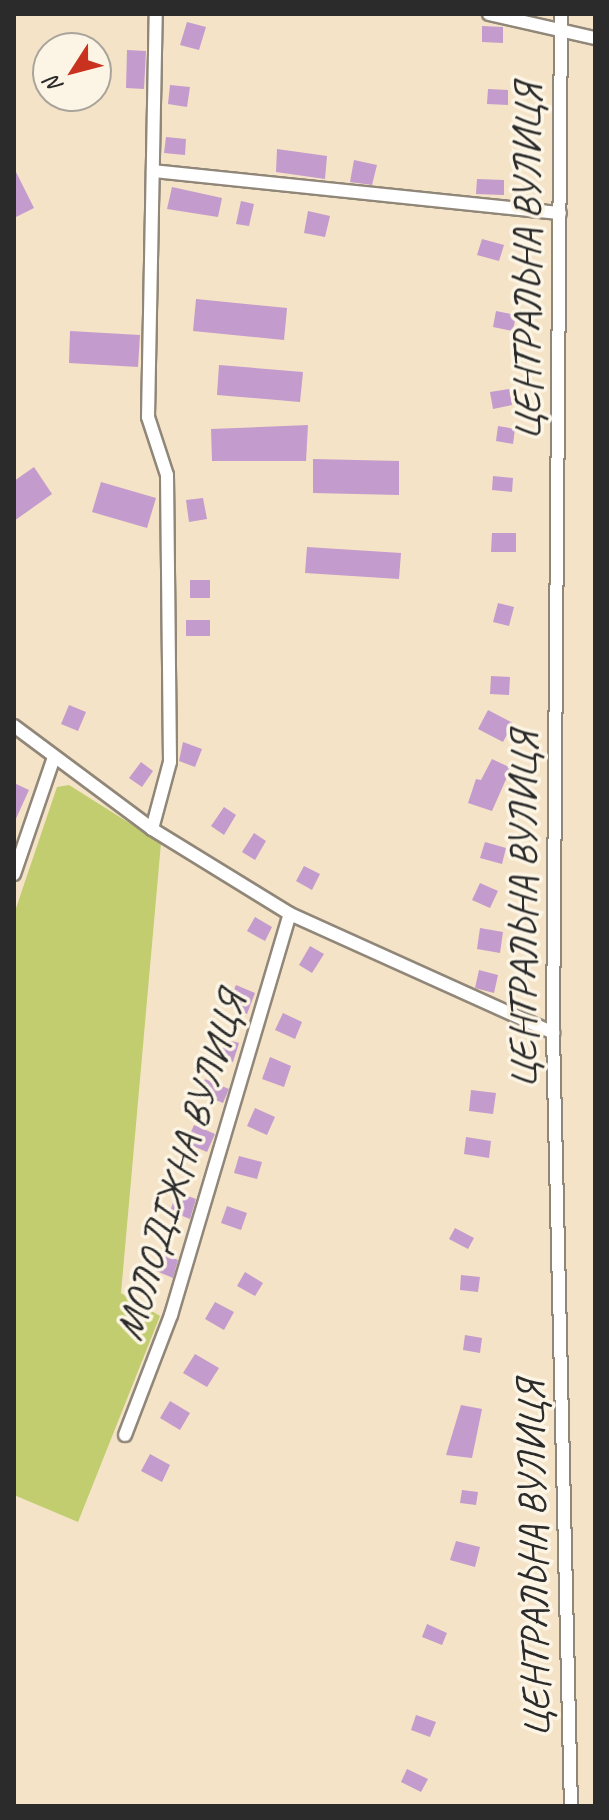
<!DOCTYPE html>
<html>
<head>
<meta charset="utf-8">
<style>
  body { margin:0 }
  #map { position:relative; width:609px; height:1820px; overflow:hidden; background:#f4e3c7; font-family:Caveat,sans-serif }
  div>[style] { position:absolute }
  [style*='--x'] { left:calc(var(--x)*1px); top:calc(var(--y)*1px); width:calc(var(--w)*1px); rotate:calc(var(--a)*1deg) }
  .green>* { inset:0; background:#c1cd6f }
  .building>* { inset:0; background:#c39bcc }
  .roads { filter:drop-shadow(2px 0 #908779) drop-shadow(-2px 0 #908779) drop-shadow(0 2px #908779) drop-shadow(0 -2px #908779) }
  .minor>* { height:12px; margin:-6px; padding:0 6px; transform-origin:6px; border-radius:6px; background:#fff }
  span { translate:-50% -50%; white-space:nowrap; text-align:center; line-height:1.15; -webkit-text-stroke:7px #fcf5e5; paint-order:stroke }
  .street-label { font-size:40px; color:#2b2b2b }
  .frame { position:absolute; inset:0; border:16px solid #2b2b2b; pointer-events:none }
  .north { position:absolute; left:32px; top:32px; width:80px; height:80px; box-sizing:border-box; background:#fcf5e5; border:2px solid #a8a49b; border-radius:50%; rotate:234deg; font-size:22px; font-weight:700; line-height:32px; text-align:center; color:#2b2b2b }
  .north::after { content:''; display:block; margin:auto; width:28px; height:36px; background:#c8321e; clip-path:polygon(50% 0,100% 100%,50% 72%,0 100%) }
</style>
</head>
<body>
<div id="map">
  <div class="green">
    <i style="clip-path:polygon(69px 785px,161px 843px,121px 1293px,160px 1316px,78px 1522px,14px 1495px,14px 914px,57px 787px)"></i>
  </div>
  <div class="building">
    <i style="clip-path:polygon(187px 22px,206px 27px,199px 50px,180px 45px)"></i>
    <i style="clip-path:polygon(482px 26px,503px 27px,503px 43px,482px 42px)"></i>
    <i style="clip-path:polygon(127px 50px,146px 51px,144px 89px,126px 88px)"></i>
    <i style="clip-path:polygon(170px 85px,190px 87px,187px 107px,168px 104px)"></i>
    <i style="clip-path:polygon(488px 89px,508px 90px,508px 105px,487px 104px)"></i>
    <i style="clip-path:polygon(166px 137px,186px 139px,185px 155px,164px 153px)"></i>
    <i style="clip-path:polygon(277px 149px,327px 156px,325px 179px,276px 172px)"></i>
    <i style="clip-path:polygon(354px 160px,377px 165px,372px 185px,350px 182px)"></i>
    <i style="clip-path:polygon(14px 168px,34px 208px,14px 218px)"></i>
    <i style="clip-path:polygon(477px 179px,504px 180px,504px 195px,476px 194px)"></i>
    <i style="clip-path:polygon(172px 187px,222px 198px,218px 217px,167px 209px)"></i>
    <i style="clip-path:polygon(241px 201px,254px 204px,249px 226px,236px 224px)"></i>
    <i style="clip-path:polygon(308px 211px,330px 216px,325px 237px,304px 233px)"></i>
    <i style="clip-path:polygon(482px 239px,504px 245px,499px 261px,477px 255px)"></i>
    <i style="clip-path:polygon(196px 299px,287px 308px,284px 340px,193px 331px)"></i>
    <i style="clip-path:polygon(496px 311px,516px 315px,513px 331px,493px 327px)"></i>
    <i style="clip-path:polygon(70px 331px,140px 335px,138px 367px,69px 363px)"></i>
    <i style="clip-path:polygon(219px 365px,303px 372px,300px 402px,217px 395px)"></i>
    <i style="clip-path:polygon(509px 389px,512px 405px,493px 409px,490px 392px)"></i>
    <i style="clip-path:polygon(308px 425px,306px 461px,212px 461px,211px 429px)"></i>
    <i style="clip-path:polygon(498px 426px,515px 429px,513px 444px,496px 441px)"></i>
    <i style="clip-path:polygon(313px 459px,399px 461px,399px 495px,313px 493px)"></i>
    <i style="clip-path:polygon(34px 467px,52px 494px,14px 521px,14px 481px)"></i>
    <i style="clip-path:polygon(493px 476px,513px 478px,512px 492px,492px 490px)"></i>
    <i style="clip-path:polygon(101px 482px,156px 498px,147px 528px,92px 512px)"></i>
    <i style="clip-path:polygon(203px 498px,207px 519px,189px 522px,186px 500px)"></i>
    <i style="clip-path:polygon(492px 533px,516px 533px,516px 552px,491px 552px)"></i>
    <i style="clip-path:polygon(307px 547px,401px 553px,399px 579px,305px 573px)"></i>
    <i style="clip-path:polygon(190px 580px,210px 580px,210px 598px,190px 598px)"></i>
    <i style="clip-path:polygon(498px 603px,514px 607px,509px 626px,493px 622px)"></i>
    <i style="clip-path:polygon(186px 620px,210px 620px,210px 636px,186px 636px)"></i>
    <i style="clip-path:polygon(491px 676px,510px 677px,509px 695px,490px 694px)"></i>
    <i style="clip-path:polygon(69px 705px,86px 712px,78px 731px,61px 724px)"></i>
    <i style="clip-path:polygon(488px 710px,513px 723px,503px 742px,478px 729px)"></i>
    <i style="clip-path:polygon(183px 742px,202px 749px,195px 767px,179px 761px)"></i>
    <i style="clip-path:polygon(492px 759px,511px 768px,492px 811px,468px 803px,476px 779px,481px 780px)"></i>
    <i style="clip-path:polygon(141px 762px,153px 771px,142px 787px,129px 778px)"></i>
    <i style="clip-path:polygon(14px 783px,29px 790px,14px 823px)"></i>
    <i style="clip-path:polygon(224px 807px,236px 815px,224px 835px,211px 826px)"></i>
    <i style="clip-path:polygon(254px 833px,266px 841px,255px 860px,242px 852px)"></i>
    <i style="clip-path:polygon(485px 842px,506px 848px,502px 864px,480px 858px)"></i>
    <i style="clip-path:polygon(304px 866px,320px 874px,312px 890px,296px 881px)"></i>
    <i style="clip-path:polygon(480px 883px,498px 891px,490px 908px,472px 900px)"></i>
    <i style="clip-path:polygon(255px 917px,272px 927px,265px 941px,247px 931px)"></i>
    <i style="clip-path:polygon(480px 928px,503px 932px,500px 953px,477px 949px)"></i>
    <i style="clip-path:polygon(310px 946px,324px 954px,312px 973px,299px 965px)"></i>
    <i style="clip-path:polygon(479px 970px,498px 975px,494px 993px,475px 988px)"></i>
    <i style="clip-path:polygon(236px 985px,255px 993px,247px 1014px,227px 1006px)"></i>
    <i style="clip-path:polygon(283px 1013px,302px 1022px,295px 1039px,275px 1030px)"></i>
    <i style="clip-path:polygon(213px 1036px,239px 1043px,233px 1062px,208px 1055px)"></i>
    <i style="clip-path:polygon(270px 1057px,291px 1066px,284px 1087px,262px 1079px)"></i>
    <i style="clip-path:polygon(205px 1079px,229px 1089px,223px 1103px,199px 1093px)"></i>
    <i style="clip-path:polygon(471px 1090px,496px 1093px,493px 1114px,469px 1111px)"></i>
    <i style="clip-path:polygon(255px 1108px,275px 1117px,267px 1135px,247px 1126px)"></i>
    <i style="clip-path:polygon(194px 1125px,215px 1134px,207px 1152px,186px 1143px)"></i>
    <i style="clip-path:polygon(466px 1137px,491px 1141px,489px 1158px,464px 1154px)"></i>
    <i style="clip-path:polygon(239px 1156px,262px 1162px,257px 1179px,234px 1173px)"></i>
    <i style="clip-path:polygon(177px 1192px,196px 1199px,190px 1219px,170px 1211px)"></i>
    <i style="clip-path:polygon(227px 1206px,247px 1213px,241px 1230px,221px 1223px)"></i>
    <i style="clip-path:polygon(455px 1228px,474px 1238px,468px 1249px,449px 1239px)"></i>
    <i style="clip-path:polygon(161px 1253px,178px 1260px,173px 1278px,154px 1270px)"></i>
    <i style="clip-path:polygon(245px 1272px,263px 1283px,255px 1296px,237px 1286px)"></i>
    <i style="clip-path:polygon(461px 1275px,480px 1277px,478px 1292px,460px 1290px)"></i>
    <i style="clip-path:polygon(215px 1302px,234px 1312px,224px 1330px,205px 1319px)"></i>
    <i style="clip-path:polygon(465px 1335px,482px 1338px,480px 1353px,463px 1350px)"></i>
    <i style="clip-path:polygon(195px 1354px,219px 1368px,207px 1387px,183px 1373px)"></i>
    <i style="clip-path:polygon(170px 1401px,190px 1413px,180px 1430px,160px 1418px)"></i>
    <i style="clip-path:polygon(461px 1405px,482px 1409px,472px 1458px,446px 1455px)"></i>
    <i style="clip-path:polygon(150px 1454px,170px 1465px,162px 1482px,141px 1471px)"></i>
    <i style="clip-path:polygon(462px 1490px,478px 1492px,476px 1505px,460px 1503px)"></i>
    <i style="clip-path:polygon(456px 1541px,480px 1547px,475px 1567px,450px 1560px)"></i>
    <i style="clip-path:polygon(427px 1624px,447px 1633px,442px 1645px,422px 1637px)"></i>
    <i style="clip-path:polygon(416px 1715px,436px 1722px,430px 1737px,411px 1730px)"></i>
    <i style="clip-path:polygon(407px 1769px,428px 1779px,421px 1792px,401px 1782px)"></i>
  </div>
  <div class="roads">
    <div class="minor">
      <i style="--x:489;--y:14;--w:109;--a:12.8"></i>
      <i style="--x:561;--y:14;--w:1019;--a:90.45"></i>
      <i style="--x:553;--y:1033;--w:773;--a:88.67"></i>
      <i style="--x:153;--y:171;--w:409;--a:5.9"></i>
      <i style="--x:14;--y:726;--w:172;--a:36.7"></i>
      <i style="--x:152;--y:829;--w:162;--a:31.6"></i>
      <i style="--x:290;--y:914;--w:289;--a:24.3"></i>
      <i style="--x:152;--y:829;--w:69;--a:-75"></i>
      <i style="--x:170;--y:762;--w:287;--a:-90.6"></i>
      <i style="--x:167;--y:475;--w:61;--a:-108.1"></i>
      <i style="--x:148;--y:417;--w:403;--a:-88.9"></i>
      <i style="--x:14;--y:874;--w:124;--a:-71.1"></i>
      <i style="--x:125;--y:1435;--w:129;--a:-69"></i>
      <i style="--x:171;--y:1315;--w:418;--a:-73.5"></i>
    </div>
  </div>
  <div class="street-label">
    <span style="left:527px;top:262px;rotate:-90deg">ЦЕНТРАЛЬНА ВУЛИЦЯ</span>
    <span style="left:523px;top:910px;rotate:-90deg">ЦЕНТРАЛЬНА ВУЛИЦЯ</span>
    <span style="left:180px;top:1166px;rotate:-73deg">МОЛОДІЖНА ВУЛИЦЯ</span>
    <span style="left:533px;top:1559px;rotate:-91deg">ЦЕНТРАЛЬНА ВУЛИЦЯ</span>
  </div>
  <div class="frame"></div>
  <div class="north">N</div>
</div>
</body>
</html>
